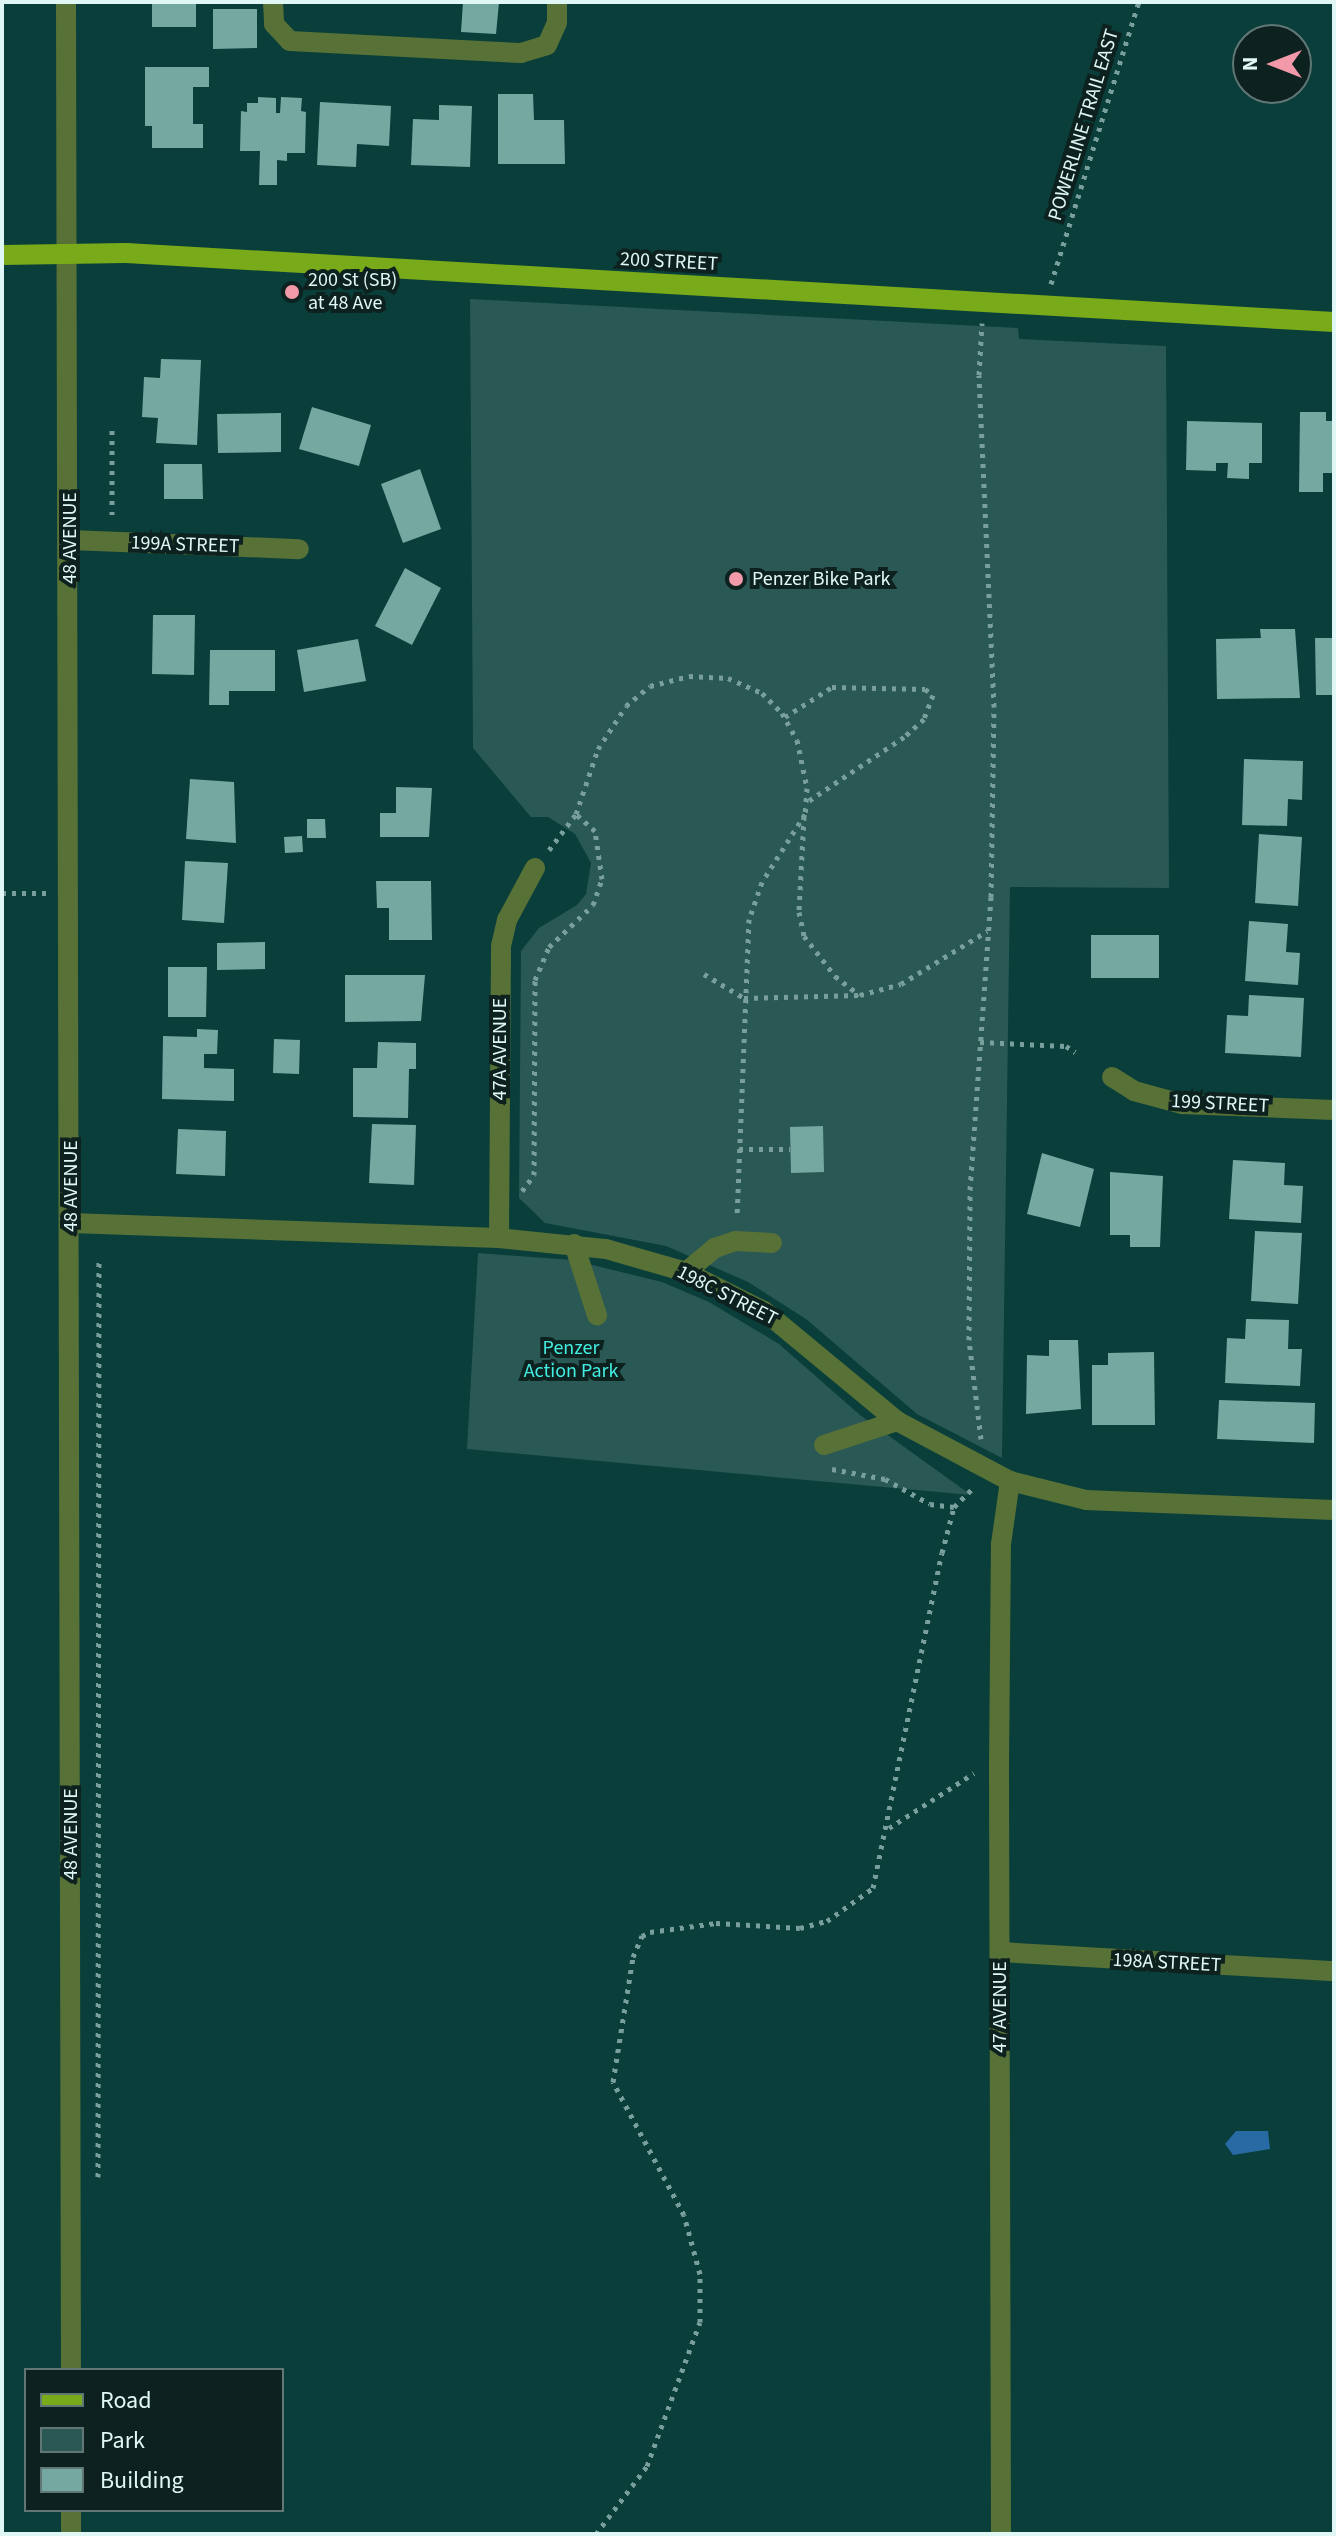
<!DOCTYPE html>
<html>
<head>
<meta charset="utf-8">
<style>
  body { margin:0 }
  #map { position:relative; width:1336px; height:2536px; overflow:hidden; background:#093e3a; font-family:"Source Sans 3",sans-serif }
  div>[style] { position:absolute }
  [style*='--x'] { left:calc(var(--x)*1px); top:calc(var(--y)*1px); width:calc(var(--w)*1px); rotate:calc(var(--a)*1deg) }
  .green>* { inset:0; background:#2a5854 }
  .water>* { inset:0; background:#286aa3 }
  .building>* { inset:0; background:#76a8a2 }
  .path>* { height:5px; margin-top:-2.5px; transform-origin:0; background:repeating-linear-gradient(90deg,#799f9c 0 4px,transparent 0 10px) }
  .minor>* { height:20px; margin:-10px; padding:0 10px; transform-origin:10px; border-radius:10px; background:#587136 }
  .major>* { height:20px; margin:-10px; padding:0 10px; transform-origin:10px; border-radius:10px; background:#79aa19 }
  .dots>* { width:22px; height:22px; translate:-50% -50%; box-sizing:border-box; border:4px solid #0d211f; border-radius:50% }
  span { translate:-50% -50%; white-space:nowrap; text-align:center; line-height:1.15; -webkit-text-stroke:8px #0d211f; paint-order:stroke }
  .street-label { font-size:20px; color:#dff8f5 }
  .poi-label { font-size:20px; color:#dff8f5 }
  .left { translate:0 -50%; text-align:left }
  .park-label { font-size:20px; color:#43ede1 }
  .frame { position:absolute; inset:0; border:4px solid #dff8f5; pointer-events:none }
  .legend { position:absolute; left:24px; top:2368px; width:260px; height:144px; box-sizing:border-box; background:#0d211f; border:2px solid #617775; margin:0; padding:10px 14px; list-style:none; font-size:24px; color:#dff8f5 }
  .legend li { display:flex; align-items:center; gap:16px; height:40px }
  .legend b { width:40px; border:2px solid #617775 }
  .north { position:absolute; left:1232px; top:24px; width:80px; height:80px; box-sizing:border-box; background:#0d211f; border:2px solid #617775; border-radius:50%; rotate:270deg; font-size:22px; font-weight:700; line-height:32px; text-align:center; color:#dff8f5 }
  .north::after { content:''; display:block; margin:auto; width:28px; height:36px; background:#f39aaa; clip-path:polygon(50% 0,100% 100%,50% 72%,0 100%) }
</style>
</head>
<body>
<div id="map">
  <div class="green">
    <i style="clip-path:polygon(470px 299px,1018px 328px,1019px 339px,1166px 346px,1169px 888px,1010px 887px,1002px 1458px,917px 1414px,806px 1319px,748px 1282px,666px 1246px,545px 1223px,519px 1198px,521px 951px,539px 928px,577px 905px,586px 894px,591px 863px,575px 834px,548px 817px,531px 817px,473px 748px)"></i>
    <i style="clip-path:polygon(478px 1253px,572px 1260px,662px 1282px,709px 1302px,779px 1344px,860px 1415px,971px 1495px,467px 1449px)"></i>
  </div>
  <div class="water">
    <i style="clip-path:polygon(1236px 2131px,1268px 2131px,1270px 2149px,1233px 2155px,1225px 2144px)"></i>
  </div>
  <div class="building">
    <i style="clip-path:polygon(152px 2px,196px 2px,196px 27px,152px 27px)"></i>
    <i style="clip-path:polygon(463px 2px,499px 2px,496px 34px,461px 32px)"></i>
    <i style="clip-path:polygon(213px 9px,257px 9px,257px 48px,213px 49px)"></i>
    <i style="clip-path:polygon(145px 67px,209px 67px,209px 87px,193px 87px,193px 124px,203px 124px,203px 148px,152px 148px,152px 126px,145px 126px)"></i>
    <i style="clip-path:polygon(498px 94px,533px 94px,534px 120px,564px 120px,565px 164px,498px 164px)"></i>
    <i style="clip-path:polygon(258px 97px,276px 98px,276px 113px,280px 113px,281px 97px,302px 98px,301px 111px,306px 112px,305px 153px,287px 153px,287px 161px,277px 160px,277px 185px,259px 185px,260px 151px,240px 151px,241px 111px,247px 112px,247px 103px,258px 103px)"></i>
    <i style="clip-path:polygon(320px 102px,391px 106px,389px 146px,357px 144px,356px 167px,317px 165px)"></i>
    <i style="clip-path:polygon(439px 105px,472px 106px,470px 167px,411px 165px,413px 119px,439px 120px)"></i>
    <i style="clip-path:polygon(161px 359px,201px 360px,197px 445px,156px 443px,158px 418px,142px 417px,144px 377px,160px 378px)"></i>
    <i style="clip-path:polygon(312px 407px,371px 425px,359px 466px,299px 449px)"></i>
    <i style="clip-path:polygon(1300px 412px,1326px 412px,1326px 421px,1334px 421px,1334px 473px,1323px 473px,1323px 492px,1299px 492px)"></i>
    <i style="clip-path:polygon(281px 413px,281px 452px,218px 453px,217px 414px)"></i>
    <i style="clip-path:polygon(1187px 421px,1262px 423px,1262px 463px,1249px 463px,1249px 479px,1227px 478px,1228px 463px,1216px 463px,1216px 471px,1186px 470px)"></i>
    <i style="clip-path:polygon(164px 464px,202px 464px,203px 499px,164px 499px)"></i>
    <i style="clip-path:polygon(420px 469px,441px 529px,403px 543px,381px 484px)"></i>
    <i style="clip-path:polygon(405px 568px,441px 588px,412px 645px,375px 626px)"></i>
    <i style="clip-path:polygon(153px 615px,195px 615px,194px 675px,152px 674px)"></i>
    <i style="clip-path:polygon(1260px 629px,1295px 629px,1300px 698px,1217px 699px,1216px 639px,1261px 638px)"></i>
    <i style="clip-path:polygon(1315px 638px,1334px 638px,1334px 695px,1316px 695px)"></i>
    <i style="clip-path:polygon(358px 639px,366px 681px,304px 692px,297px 650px)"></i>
    <i style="clip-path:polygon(210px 650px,275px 650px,275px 691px,229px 691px,229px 705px,209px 705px)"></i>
    <i style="clip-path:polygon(1244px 759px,1303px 761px,1302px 800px,1288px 799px,1287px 826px,1242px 825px)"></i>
    <i style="clip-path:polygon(190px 779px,234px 782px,236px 843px,186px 839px)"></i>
    <i style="clip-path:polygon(396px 787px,432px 788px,429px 837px,380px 837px,380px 813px,396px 813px)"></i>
    <i style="clip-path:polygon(307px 819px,325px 819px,326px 838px,307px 838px)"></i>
    <i style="clip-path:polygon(1259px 834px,1302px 837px,1298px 906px,1255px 903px)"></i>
    <i style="clip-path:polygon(302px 836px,303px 852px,285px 853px,284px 837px)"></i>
    <i style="clip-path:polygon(185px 861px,228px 863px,224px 923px,182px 920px)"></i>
    <i style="clip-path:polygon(376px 881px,431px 881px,432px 940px,389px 940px,389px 908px,377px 908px)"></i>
    <i style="clip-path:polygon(1249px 921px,1288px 924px,1286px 952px,1300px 953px,1298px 985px,1245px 981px)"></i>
    <i style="clip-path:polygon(1091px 935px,1159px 935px,1159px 978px,1091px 978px)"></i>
    <i style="clip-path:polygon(265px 942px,265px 969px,217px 970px,217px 943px)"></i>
    <i style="clip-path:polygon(168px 967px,207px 967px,206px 1017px,168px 1017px)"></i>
    <i style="clip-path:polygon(345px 975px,425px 975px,421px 1021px,345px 1022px)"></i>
    <i style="clip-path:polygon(1249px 995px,1304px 998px,1301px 1057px,1225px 1053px,1227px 1015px,1248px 1016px)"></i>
    <i style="clip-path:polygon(197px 1029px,218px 1030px,217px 1054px,204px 1054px,204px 1068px,234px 1069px,234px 1101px,162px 1099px,163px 1036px,197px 1037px)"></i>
    <i style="clip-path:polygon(274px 1039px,300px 1040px,299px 1074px,273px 1073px)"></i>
    <i style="clip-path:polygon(378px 1042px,416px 1043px,416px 1069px,409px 1069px,408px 1118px,353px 1117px,353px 1068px,377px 1068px)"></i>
    <i style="clip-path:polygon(372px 1124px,416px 1125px,414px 1185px,369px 1183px)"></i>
    <i style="clip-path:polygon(823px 1126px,824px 1172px,791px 1173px,790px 1127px)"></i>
    <i style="clip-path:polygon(178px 1129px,226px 1131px,225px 1176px,176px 1174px)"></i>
    <i style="clip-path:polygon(1042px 1153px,1094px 1169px,1080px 1227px,1027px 1214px)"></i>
    <i style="clip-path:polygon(1233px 1160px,1285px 1163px,1284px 1185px,1303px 1186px,1301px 1223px,1229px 1219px)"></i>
    <i style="clip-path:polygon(1110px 1172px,1163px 1176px,1160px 1247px,1130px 1247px,1130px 1235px,1110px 1235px)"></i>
    <i style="clip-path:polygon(1255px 1231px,1302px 1233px,1298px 1304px,1251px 1301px)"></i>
    <i style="clip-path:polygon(1246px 1319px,1289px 1320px,1288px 1349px,1302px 1349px,1300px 1386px,1225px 1383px,1227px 1338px,1245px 1339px)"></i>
    <i style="clip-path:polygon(1049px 1340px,1078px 1340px,1081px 1409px,1026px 1414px,1027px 1355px,1049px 1356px)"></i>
    <i style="clip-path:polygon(1154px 1352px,1155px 1425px,1092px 1425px,1092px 1365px,1108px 1365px,1108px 1353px)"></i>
    <i style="clip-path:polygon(1219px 1400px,1315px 1403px,1314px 1443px,1217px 1439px)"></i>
  </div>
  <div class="path">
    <i style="--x:1051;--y:284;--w:295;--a:-72.7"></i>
    <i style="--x:112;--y:515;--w:86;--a:-90"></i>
    <i style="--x:785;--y:717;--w:56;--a:-32.6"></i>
    <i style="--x:832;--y:687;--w:93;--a:1.2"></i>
    <i style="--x:925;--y:689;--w:10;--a:37"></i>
    <i style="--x:933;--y:695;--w:26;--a:111"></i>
    <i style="--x:924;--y:719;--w:27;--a:138"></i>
    <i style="--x:904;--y:737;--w:117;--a:146.2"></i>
    <i style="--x:804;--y:816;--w:96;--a:93"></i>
    <i style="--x:799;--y:912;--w:25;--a:78"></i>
    <i style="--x:804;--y:936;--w:51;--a:52.2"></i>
    <i style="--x:835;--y:976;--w:31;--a:38"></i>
    <i style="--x:549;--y:850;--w:45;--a:-53.1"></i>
    <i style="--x:576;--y:814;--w:69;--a:-71.3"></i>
    <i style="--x:598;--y:749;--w:51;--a:-56.9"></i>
    <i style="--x:626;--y:706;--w:31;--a:-40"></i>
    <i style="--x:650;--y:686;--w:40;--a:-14.4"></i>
    <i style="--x:689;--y:676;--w:39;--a:3"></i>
    <i style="--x:728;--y:678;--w:37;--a:24"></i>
    <i style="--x:762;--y:693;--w:28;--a:45"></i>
    <i style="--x:782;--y:713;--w:31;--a:61"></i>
    <i style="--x:797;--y:740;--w:49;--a:78.2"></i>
    <i style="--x:807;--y:788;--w:26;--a:94"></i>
    <i style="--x:805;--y:814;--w:80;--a:122.3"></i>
    <i style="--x:762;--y:882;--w:39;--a:109"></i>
    <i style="--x:749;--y:919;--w:299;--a:92.3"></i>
    <i style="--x:2;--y:893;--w:45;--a:0"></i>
    <i style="--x:704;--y:974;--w:47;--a:31"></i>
    <i style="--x:744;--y:998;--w:116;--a:-1.5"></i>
    <i style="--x:860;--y:995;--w:42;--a:-15"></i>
    <i style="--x:901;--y:984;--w:101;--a:-31.6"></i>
    <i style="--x:980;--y:1042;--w:86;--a:2.7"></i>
    <i style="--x:1066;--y:1046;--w:11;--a:34"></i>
    <i style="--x:739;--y:1149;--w:51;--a:0"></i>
    <i style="--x:522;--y:1191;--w:20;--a:-53"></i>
    <i style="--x:534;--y:1175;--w:195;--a:-89.7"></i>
    <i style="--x:535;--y:980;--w:36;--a:-67"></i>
    <i style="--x:549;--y:947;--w:61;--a:-43.7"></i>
    <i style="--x:593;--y:905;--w:28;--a:-71"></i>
    <i style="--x:602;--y:879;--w:49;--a:-98.3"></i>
    <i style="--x:595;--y:831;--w:25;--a:-138"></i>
    <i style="--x:981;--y:1439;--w:100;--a:-96.9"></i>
    <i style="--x:969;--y:1340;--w:150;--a:-89.6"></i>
    <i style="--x:970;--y:1190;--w:294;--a:-85.9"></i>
    <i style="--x:991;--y:897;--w:190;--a:-89.1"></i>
    <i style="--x:994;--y:707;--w:332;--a:-92.6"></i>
    <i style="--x:979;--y:375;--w:52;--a:-86.7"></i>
    <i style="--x:832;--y:1469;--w:54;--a:10.7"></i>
    <i style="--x:885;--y:1479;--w:51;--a:29.1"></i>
    <i style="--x:930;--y:1504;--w:24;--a:7"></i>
    <i style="--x:889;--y:1828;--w:101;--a:-32.9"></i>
    <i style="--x:98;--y:2177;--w:915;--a:-89.94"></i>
    <i style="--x:596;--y:2534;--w:85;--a:-53.1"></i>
    <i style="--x:647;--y:2466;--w:153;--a:-69.8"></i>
    <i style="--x:700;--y:2322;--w:48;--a:-90"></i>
    <i style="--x:700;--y:2274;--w:61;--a:-105.2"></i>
    <i style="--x:684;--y:2215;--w:151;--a:-118.1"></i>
    <i style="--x:613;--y:2082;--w:127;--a:-80.9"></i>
    <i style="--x:633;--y:1957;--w:23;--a:-67"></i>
    <i style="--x:642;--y:1936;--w:9;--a:-27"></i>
    <i style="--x:650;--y:1932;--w:67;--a:-7.8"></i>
    <i style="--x:716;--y:1923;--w:84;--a:3.4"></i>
    <i style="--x:800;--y:1928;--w:28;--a:-15"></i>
    <i style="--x:827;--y:1921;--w:57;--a:-35.7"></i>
    <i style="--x:873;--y:1888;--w:342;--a:-78.4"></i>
    <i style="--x:942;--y:1553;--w:48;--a:-75.4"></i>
    <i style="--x:954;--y:1507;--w:27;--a:-45"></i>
  </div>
  <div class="minor">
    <i style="--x:66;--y:2;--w:2368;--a:89.88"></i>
    <i style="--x:273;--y:2;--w:22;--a:87"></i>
    <i style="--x:274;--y:24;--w:23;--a:47"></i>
    <i style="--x:290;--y:41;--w:231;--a:3"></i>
    <i style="--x:521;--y:53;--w:27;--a:-17"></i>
    <i style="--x:547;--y:45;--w:24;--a:-66"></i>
    <i style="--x:557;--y:23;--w:21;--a:-90"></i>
    <i style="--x:71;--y:540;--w:228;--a:2.3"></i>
    <i style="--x:1112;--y:1077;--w:26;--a:32"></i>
    <i style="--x:1134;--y:1091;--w:50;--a:15.2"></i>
    <i style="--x:1182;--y:1104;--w:152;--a:2.3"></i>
    <i style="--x:71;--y:1223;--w:428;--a:2"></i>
    <i style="--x:499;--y:1238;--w:108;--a:5.9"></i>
    <i style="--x:606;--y:1249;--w:83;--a:16"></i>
    <i style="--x:686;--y:1272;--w:87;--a:26.6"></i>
    <i style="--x:764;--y:1311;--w:173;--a:39.6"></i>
    <i style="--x:897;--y:1421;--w:128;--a:28"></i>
    <i style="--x:1010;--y:1481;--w:78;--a:14"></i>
    <i style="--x:1086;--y:1500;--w:248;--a:2.3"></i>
    <i style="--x:499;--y:1238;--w:292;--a:-89.6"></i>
    <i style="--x:501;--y:946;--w:27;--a:-77"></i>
    <i style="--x:507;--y:920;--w:59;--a:-61.7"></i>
    <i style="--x:574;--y:1244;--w:75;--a:72.1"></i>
    <i style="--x:686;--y:1272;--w:38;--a:-40"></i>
    <i style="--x:715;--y:1248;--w:21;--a:-19"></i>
    <i style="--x:735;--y:1241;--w:37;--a:3"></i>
    <i style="--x:824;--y:1445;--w:77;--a:-18.2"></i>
    <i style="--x:1000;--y:1952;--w:335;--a:3.3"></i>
    <i style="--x:71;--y:2510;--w:24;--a:90"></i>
    <i style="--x:1001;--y:2534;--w:767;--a:-90.15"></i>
    <i style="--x:999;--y:1767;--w:223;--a:-89.5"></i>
    <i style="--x:1001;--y:1544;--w:64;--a:-81.9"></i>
  </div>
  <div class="major">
    <i style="--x:2;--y:255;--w:124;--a:-0.9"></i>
    <i style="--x:126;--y:253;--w:1210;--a:3.27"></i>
  </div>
  <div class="dots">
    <i style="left:292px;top:292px;background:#f39aaa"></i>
    <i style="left:736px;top:579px;background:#f39aaa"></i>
  </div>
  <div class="street-label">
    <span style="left:1084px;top:125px;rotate:-73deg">POWERLINE TRAIL EAST</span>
    <span style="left:669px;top:262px;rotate:3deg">200 STREET</span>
    <span style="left:70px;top:538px;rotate:-90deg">48 AVENUE</span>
    <span style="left:185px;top:545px;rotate:2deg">199A STREET</span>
    <span style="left:500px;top:1049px;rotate:-90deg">47A AVENUE</span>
    <span style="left:1220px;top:1104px;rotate:3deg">199 STREET</span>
    <span style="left:71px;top:1186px;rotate:-90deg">48 AVENUE</span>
    <span style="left:727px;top:1296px;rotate:27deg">198C STREET</span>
    <span style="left:71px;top:1834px;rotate:-90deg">48 AVENUE</span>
    <span style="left:1167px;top:1963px;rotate:3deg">198A STREET</span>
    <span style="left:1000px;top:2007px;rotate:-90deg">47 AVENUE</span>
  </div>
  <div class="poi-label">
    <span class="left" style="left:308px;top:292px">200 St (SB)<br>at 48 Ave</span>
    <span class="left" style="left:752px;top:579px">Penzer Bike Park</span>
  </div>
  <div class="park-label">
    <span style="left:571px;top:1360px">Penzer<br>Action Park</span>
  </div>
  <div class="frame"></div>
  <ul class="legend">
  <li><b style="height:10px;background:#79aa19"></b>Road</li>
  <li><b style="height:22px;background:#2a5854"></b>Park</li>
  <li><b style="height:22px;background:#76a8a2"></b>Building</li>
  </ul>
  <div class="north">N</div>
</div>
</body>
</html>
